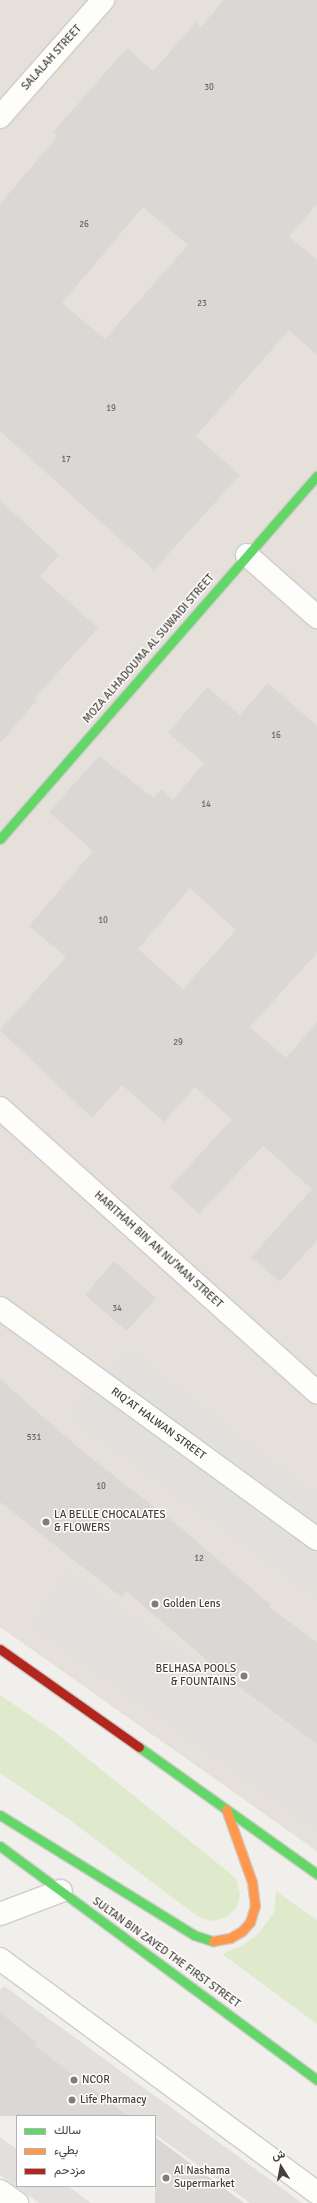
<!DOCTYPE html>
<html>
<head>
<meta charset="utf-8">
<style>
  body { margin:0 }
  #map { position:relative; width:317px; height:2203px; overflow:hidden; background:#f1efeb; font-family:Signika,Vazirmatn,sans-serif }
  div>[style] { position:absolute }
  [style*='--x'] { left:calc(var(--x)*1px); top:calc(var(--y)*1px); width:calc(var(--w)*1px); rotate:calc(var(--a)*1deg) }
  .residential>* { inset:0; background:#e5e0d9 }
  .green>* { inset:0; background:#dfeacd }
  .parking>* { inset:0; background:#e2e0dc }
  .building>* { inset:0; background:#dad8d4 }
  .roads { filter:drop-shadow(1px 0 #cfcdc9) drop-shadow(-1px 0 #cfcdc9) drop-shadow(0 1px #cfcdc9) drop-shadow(0 -1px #cfcdc9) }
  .street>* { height:22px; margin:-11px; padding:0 11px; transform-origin:11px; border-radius:11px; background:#fdfdfc }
  .fast>* { height:9px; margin:-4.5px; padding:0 4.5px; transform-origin:4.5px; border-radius:4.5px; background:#63d668 }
  .slow>* { height:9px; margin:-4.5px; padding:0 4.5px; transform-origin:4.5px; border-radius:4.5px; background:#ff974d }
  .jam>* { height:9px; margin:-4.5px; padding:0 4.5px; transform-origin:4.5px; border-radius:4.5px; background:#b3261e }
  .dots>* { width:11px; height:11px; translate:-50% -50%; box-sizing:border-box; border:2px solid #fff; border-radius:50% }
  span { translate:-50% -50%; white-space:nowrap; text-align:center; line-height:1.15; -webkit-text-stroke:3px #fff; paint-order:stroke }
  .number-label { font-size:9px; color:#6c6760 }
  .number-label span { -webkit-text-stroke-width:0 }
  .street-label { font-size:11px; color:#464038 }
  .poi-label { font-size:11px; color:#464038 }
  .left { translate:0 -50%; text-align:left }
  .right { translate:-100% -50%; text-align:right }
  .legend { position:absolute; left:16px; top:2115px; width:140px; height:72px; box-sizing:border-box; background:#fff; border:1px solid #b5b3af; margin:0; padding:5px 7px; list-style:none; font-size:12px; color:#464038 }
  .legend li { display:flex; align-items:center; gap:8px; height:20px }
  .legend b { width:20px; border:1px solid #b5b3af }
  .north { position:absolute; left:261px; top:2147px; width:40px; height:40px; -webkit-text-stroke:3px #fff; paint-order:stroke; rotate:349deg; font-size:11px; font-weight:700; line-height:16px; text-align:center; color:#464038 }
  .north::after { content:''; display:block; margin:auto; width:14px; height:18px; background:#464038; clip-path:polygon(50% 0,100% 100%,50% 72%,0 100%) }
</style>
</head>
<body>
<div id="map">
  <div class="residential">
    <i style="clip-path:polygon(0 0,317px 0,317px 1851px,0 1627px)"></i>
  </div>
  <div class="green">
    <i style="clip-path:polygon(0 1695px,56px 1733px,226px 1870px,237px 1880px,240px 1895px,236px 1909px,225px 1918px,211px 1921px,197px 1916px,71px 1821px,0 1773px)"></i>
    <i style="clip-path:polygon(276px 1891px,317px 1920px,317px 2024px,222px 1954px,242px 1946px,259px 1933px,274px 1912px)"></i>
  </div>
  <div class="parking">
    <i style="clip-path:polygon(127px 1347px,317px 1495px,317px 1599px,67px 1416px)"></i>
    <i style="clip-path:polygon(68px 1569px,317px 1748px,317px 1831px,29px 1625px)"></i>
    <i style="clip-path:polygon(4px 1986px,302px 2203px,250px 2203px,155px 2134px,155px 2116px,130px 2116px,0 2022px,0 1990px)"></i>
    <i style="clip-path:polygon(0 2137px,17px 2149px,17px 2186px,68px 2186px,91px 2203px,39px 2203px,0 2175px)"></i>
  </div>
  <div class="building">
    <i style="clip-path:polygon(evenodd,224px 0,317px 0,317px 204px,289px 237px,317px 260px,317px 355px,289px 330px,196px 436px,240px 475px,154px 570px,0 431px,0 204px,58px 136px,53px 132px,127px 48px,153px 71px,196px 22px,201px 27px,224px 0,143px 207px,188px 245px,105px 339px,62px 303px,143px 207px)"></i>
    <i style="clip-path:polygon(0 500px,59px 555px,40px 576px,98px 628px,35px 698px,37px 700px,0 743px)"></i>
    <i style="clip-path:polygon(evenodd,268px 683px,317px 726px,317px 953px,250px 1027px,286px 1058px,317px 1022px,317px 1240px,280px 1282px,251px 1257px,312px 1189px,263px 1146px,199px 1214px,170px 1187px,232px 1119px,195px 1087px,164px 1122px,122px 1085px,92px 1118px,0 1030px,66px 957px,29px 926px,93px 851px,49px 812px,99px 756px,154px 798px,161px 789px,173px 800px,204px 763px,168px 733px,207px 687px,240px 715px,268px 683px,190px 888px,236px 930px,183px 989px,138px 949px,190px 888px)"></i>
    <i style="clip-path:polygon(114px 1261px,156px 1298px,127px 1331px,85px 1295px)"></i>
    <i style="clip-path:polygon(0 1379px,81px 1450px,180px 1527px,271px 1605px,269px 1607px,317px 1642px,317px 1744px,236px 1685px,126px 1591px,121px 1597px,0 1502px)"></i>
    <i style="clip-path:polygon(0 2012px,37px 2043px,35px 2046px,129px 2116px,0 2116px)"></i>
    <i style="clip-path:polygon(155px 2137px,244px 2203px,155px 2203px)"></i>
  </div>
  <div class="roads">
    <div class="street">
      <i style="--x:0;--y:117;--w:156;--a:-48.6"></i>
      <i style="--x:247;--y:555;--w:94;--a:41.5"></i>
      <i style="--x:0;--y:1108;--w:426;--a:41.9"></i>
      <i style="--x:0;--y:1308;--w:392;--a:36.1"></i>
      <i style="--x:0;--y:1914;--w:65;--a:-20.7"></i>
      <i style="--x:0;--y:1959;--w:394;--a:36.4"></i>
      <i style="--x:0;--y:2191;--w:21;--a:35"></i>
    </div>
    <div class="fast">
      <i style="--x:0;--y:839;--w:482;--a:-48.9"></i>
      <i style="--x:139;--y:1747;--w:219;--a:35.5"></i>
      <i style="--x:0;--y:1815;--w:228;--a:31.7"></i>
      <i style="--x:194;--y:1935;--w:20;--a:18"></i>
      <i style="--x:0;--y:1846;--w:394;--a:36.4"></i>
    </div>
    <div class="slow">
      <i style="--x:213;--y:1941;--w:17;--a:-10"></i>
      <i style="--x:230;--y:1938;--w:14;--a:-30"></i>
      <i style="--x:242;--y:1931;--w:12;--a:-48"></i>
      <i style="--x:250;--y:1922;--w:17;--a:-73"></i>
      <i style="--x:255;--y:1906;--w:24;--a:-97"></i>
      <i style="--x:252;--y:1882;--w:77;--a:-109.6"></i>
    </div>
    <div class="jam">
      <i style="--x:0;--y:1649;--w:170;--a:35.2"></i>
    </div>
  </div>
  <div class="dots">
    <i style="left:46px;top:1522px;background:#827d77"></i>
    <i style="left:155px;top:1604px;background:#827d77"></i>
    <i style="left:244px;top:1676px;background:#827d77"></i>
    <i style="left:74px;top:2080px;background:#827d77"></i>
    <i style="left:72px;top:2100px;background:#827d77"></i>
    <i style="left:166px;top:2178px;background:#827d77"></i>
  </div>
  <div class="number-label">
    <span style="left:209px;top:88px">30</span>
    <span style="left:84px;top:225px">26</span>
    <span style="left:202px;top:304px">23</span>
    <span style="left:111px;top:409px">19</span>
    <span style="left:66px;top:460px">17</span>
    <span style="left:276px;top:736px">16</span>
    <span style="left:206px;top:805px">14</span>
    <span style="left:103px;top:921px">10</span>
    <span style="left:178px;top:1043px">29</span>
    <span style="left:117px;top:1309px">34</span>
    <span style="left:34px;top:1438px">531</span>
    <span style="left:101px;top:1487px">10</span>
    <span style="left:199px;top:1559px">12</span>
  </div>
  <div class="street-label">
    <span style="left:52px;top:58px;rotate:-48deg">SALALAH STREET</span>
    <span style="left:149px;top:649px;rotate:-49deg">MOZA ALHADOUMA AL SUWAIDI STREET</span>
    <span style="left:158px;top:1250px;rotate:42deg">HARITHAH BIN AN NU'MAN STREET</span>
    <span style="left:158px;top:1424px;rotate:36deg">RIQ'AT HALWAN STREET</span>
    <span style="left:166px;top:1953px;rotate:36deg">SULTAN BIN ZAYED THE FIRST STREET</span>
  </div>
  <div class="poi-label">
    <span class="left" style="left:54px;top:1522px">LA BELLE CHOCALATES<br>&amp; FLOWERS</span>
    <span class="left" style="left:163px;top:1604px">Golden Lens</span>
    <span class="right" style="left:236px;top:1676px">BELHASA POOLS<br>&amp; FOUNTAINS</span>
    <span class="left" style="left:82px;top:2080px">NCOR</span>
    <span class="left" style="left:80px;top:2100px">Life Pharmacy</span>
    <span class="left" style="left:174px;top:2178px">Al Nashama<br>Supermarket</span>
  </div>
  <ul class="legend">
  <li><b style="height:5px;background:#63d668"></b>سالك</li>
  <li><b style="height:5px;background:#ff974d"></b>بطيء</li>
  <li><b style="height:5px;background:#b3261e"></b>مزدحم</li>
  </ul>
  <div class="north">ش</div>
</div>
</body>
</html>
